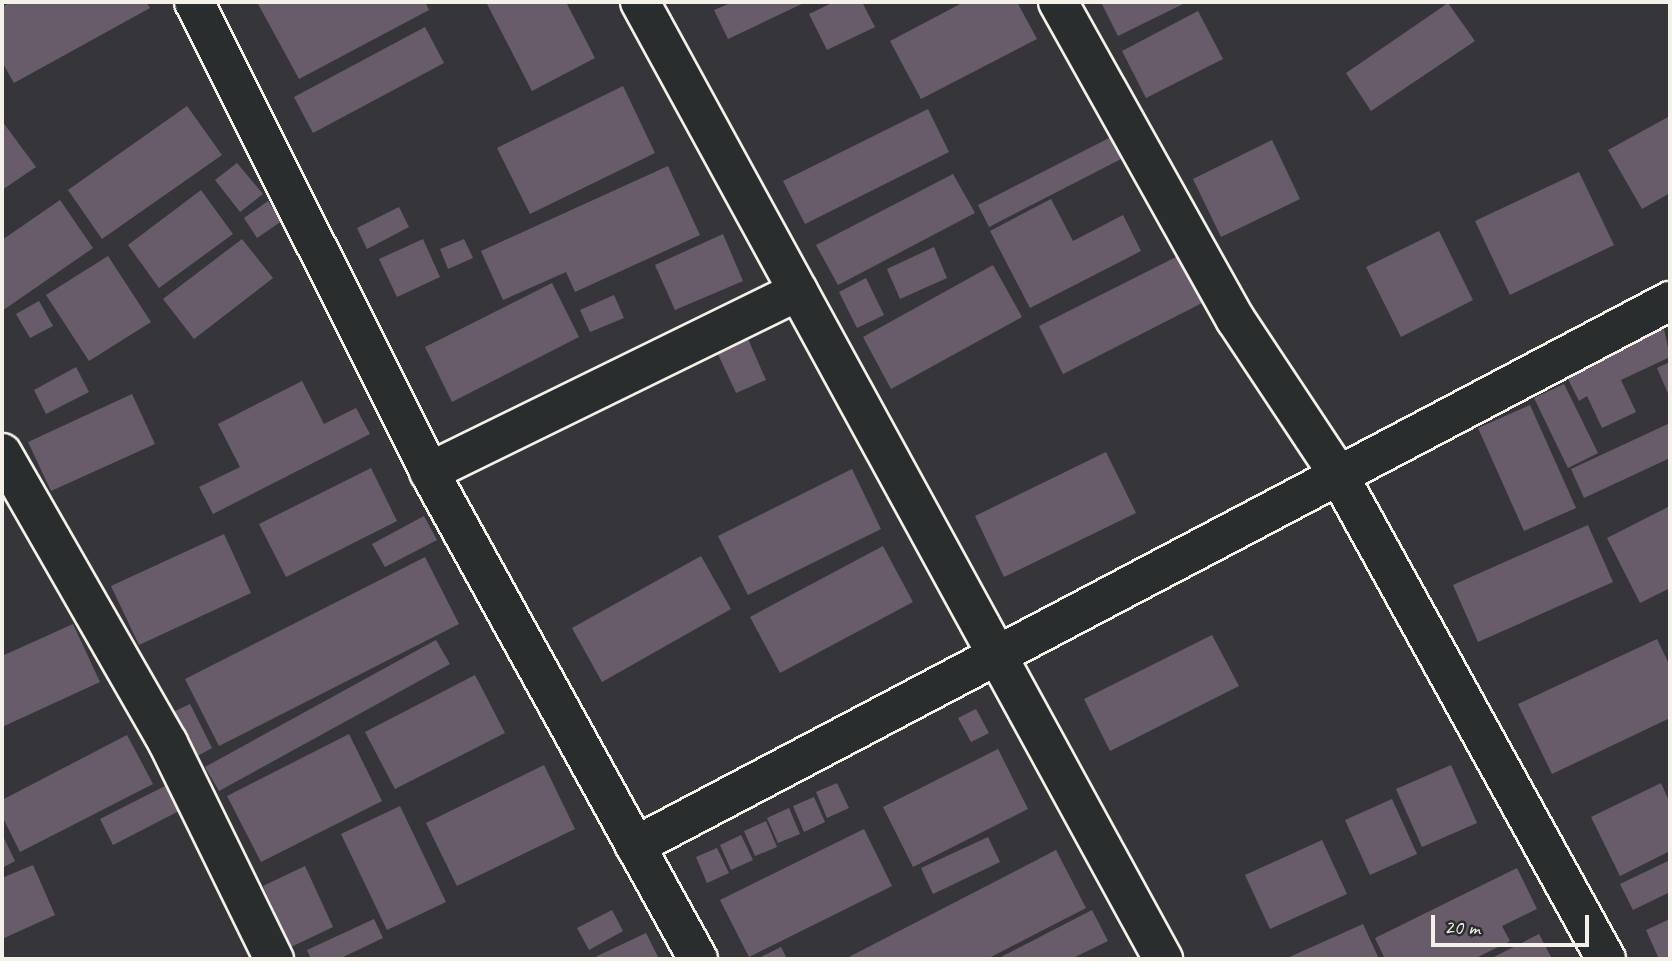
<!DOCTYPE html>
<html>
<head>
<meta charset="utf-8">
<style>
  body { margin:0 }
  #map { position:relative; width:1672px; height:961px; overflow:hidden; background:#36363a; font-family:Caveat,sans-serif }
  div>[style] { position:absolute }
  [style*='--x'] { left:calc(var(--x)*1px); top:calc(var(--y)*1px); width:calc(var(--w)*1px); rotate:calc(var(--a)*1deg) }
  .building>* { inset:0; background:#685c6b }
  .roads { filter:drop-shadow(2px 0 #f4f1e8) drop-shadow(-2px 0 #f4f1e8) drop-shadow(0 2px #f4f1e8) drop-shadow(0 -2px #f4f1e8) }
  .street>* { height:38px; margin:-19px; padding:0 19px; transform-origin:19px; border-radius:19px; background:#2a2d2e }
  span { translate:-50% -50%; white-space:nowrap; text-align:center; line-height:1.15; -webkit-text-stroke:5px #2a2d2e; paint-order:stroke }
  .frame { position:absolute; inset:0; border:4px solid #f4f1e8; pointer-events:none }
  .scale { position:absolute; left:1431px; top:915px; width:158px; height:32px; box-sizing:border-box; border:4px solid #f4f1e8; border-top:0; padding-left:9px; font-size:21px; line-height:24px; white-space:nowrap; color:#f4f1e8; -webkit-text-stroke:5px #2a2d2e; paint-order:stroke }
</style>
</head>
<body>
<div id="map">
  <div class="building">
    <i style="clip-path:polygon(11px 2px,146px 2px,150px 8px,14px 83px,2px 62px,2px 7px)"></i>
    <i style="clip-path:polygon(257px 2px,425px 2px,429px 10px,299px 79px)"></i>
    <i style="clip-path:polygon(486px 2px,566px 2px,595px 58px,532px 91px)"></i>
    <i style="clip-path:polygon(733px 2px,806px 2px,728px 39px,714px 10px)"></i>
    <i style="clip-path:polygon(834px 2px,862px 2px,875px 27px,827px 50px,809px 14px)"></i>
    <i style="clip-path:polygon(964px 2px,1017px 2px,1037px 39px,921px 99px,890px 41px)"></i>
    <i style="clip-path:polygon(1101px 2px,1187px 2px,1118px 36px)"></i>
    <i style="clip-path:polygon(1448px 3px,1475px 41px,1371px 111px,1346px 73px)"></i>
    <i style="clip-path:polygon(1198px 11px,1223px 59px,1146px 98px,1122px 51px)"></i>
    <i style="clip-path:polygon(425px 27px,444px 63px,313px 133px,294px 97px)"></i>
    <i style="clip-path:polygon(623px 86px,655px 153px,530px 214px,497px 148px)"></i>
    <i style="clip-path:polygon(187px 106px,222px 155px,102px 239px,68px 190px)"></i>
    <i style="clip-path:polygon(928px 109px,949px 152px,805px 224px,783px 181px)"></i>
    <i style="clip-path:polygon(1670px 116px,1670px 193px,1642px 209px,1608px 150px)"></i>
    <i style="clip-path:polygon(2px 121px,36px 167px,2px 190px)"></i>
    <i style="clip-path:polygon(1113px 136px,1123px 158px,989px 227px,978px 205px)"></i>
    <i style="clip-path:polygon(1272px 140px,1300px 199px,1221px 237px,1193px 179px)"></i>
    <i style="clip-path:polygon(237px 163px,263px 194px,240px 212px,215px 180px)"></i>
    <i style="clip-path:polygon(668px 166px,700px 235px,575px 292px,566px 272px,503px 300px,481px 251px)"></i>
    <i style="clip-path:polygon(1579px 172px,1614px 245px,1510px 295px,1475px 221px)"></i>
    <i style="clip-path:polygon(953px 174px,975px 213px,838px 285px,816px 245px)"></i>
    <i style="clip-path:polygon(201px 190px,233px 234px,159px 288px,128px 245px)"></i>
    <i style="clip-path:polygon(1051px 199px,1073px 241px,1123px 215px,1141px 251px,1030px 308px,990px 231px)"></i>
    <i style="clip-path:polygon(60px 200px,93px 248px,2px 311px,2px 240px)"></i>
    <i style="clip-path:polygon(268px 201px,282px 221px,257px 238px,244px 218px)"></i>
    <i style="clip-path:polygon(399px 207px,409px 227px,367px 249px,357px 228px)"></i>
    <i style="clip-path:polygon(1439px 231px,1473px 300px,1401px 337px,1366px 267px)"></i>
    <i style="clip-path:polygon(723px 234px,743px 281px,675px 310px,655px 265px)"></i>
    <i style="clip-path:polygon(242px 239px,273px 278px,194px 339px,163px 299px)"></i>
    <i style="clip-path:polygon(423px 239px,440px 277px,397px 297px,379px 259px)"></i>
    <i style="clip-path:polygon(464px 239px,473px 258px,448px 269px,440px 249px)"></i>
    <i style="clip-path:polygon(934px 247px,947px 278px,900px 299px,887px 269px)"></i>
    <i style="clip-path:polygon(1180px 255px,1204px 302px,1063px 374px,1039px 326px)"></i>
    <i style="clip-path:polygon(108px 256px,151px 322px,89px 361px,46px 295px)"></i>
    <i style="clip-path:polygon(993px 265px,1022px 317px,891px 389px,863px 337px)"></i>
    <i style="clip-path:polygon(866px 278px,884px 315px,857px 328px,839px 292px)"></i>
    <i style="clip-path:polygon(552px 283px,579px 337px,452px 402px,425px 347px)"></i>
    <i style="clip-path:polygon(614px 295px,624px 318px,590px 332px,580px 310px)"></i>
    <i style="clip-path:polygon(39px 301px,53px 326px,30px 338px,16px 314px)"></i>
    <i style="clip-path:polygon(1664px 329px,1670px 357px,1621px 380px,1636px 412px,1602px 428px,1587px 396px,1579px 401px,1566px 375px)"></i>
    <i style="clip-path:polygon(748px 339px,766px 380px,736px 393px,717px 352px)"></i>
    <i style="clip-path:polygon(1670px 362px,1670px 398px,1657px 368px)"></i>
    <i style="clip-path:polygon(76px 367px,89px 392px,46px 414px,34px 390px)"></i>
    <i style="clip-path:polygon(302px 381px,324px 424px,356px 408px,370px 434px,213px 514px,199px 487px,240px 467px,218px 424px)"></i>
    <i style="clip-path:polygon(1564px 384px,1598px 453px,1568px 468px,1534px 398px)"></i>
    <i style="clip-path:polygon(132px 394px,155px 444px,51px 491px,28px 442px)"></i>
    <i style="clip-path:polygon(1530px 405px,1576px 508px,1524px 531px,1478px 428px)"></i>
    <i style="clip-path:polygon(1670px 423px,1670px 458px,1584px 498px,1571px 469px)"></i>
    <i style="clip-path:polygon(1106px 452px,1136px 513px,1004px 577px,975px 516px)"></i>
    <i style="clip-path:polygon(371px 468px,397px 521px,286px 577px,259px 524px)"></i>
    <i style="clip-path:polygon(852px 469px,881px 529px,748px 595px,718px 536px)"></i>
    <i style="clip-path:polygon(1670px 506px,1670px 588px,1640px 603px,1607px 538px)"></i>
    <i style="clip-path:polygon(424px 516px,437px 540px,385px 567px,372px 544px)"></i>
    <i style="clip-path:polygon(1588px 525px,1613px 582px,1478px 642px,1453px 585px)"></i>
    <i style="clip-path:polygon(224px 534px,251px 593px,139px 645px,111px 586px)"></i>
    <i style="clip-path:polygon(883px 546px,913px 602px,780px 673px,750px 617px)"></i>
    <i style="clip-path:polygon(701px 556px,731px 609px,602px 682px,572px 628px)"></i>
    <i style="clip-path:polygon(425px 557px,459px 624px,219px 746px,185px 679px)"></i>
    <i style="clip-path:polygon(73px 624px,100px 682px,2px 727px,2px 656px)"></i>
    <i style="clip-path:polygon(1212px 635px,1239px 686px,1110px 751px,1084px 699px)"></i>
    <i style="clip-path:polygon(1657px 639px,1670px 666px,1670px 718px,1552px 774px,1518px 704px)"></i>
    <i style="clip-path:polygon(436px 640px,450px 664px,219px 791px,205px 767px)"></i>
    <i style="clip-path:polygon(475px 675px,505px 733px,395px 789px,365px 732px)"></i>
    <i style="clip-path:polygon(190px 704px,212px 748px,194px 758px,171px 713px)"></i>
    <i style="clip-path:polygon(976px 709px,989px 733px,971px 742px,958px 718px)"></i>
    <i style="clip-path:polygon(349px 734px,382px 801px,261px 862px,227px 796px)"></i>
    <i style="clip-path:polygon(127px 735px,153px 784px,20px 852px,2px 816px,2px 800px)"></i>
    <i style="clip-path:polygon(998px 749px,1028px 809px,913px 867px,883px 807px)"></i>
    <i style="clip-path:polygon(544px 765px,575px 829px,457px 886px,426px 823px)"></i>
    <i style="clip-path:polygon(1451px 765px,1477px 823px,1422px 847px,1396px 789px)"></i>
    <i style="clip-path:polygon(837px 783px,849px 808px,827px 818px,816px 792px)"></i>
    <i style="clip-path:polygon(1661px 783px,1670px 803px,1670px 851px,1620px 876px,1591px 817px)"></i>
    <i style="clip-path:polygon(167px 785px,181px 810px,113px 845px,100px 819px)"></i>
    <i style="clip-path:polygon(814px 797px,825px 822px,804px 832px,793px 806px)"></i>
    <i style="clip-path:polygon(1392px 799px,1417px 854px,1370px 875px,1345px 820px)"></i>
    <i style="clip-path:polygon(400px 806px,446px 902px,387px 930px,341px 834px)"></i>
    <i style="clip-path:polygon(789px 808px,800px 834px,778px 843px,767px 818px)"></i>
    <i style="clip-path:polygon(766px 821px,777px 847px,755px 856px,744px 831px)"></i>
    <i style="clip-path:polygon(864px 829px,892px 886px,749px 957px,720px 900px)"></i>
    <i style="clip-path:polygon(2px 834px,15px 861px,2px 868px)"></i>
    <i style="clip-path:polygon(741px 835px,753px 860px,731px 870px,720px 845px)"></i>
    <i style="clip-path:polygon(988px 837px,1000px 862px,933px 894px,921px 868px)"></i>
    <i style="clip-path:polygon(1322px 840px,1347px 894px,1270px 929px,1245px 875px)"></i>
    <i style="clip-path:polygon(717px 848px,729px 873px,707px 883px,696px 857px)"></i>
    <i style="clip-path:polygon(1056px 850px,1086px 908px,987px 959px,845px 959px)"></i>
    <i style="clip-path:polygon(1670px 860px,1670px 892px,1633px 910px,1620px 884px)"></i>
    <i style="clip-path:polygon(33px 865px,55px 915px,2px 939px,2px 878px)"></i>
    <i style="clip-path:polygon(305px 866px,333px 927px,291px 947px,263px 886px)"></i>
    <i style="clip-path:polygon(1517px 868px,1537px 909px,1502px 926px,1510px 941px,1474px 959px,1385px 959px,1375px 938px)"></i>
    <i style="clip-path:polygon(612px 910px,623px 931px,589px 950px,577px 928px)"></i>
    <i style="clip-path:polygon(1092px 910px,1108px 941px,1071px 959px,997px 959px)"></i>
    <i style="clip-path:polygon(374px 919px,383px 938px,339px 959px,311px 959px,307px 950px)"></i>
    <i style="clip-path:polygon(1670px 919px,1670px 959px,1659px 959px,1646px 930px)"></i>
    <i style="clip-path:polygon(1363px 924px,1379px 959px,1285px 959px)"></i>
    <i style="clip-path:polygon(646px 933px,658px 957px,591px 959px)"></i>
    <i style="clip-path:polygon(1539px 934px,1552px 959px,1490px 959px)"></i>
    <i style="clip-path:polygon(781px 947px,787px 959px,757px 959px)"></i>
  </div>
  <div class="roads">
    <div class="street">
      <i style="--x:194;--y:2;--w:542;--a:63.34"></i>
      <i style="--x:437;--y:486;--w:540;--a:61.11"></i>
      <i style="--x:640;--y:2;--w:1091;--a:61.34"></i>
      <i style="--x:1058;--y:2;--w:364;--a:60.8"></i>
      <i style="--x:1236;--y:320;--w:185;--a:56.5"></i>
      <i style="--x:1338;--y:474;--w:554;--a:61.08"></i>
      <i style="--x:2;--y:453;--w:334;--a:60.2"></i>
      <i style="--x:168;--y:743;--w:241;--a:63.9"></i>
      <i style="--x:429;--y:472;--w:411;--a:-26.1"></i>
      <i style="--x:635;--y:846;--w:1170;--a:-27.77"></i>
    </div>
  </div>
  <div class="frame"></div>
  <div class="scale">20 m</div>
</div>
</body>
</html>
